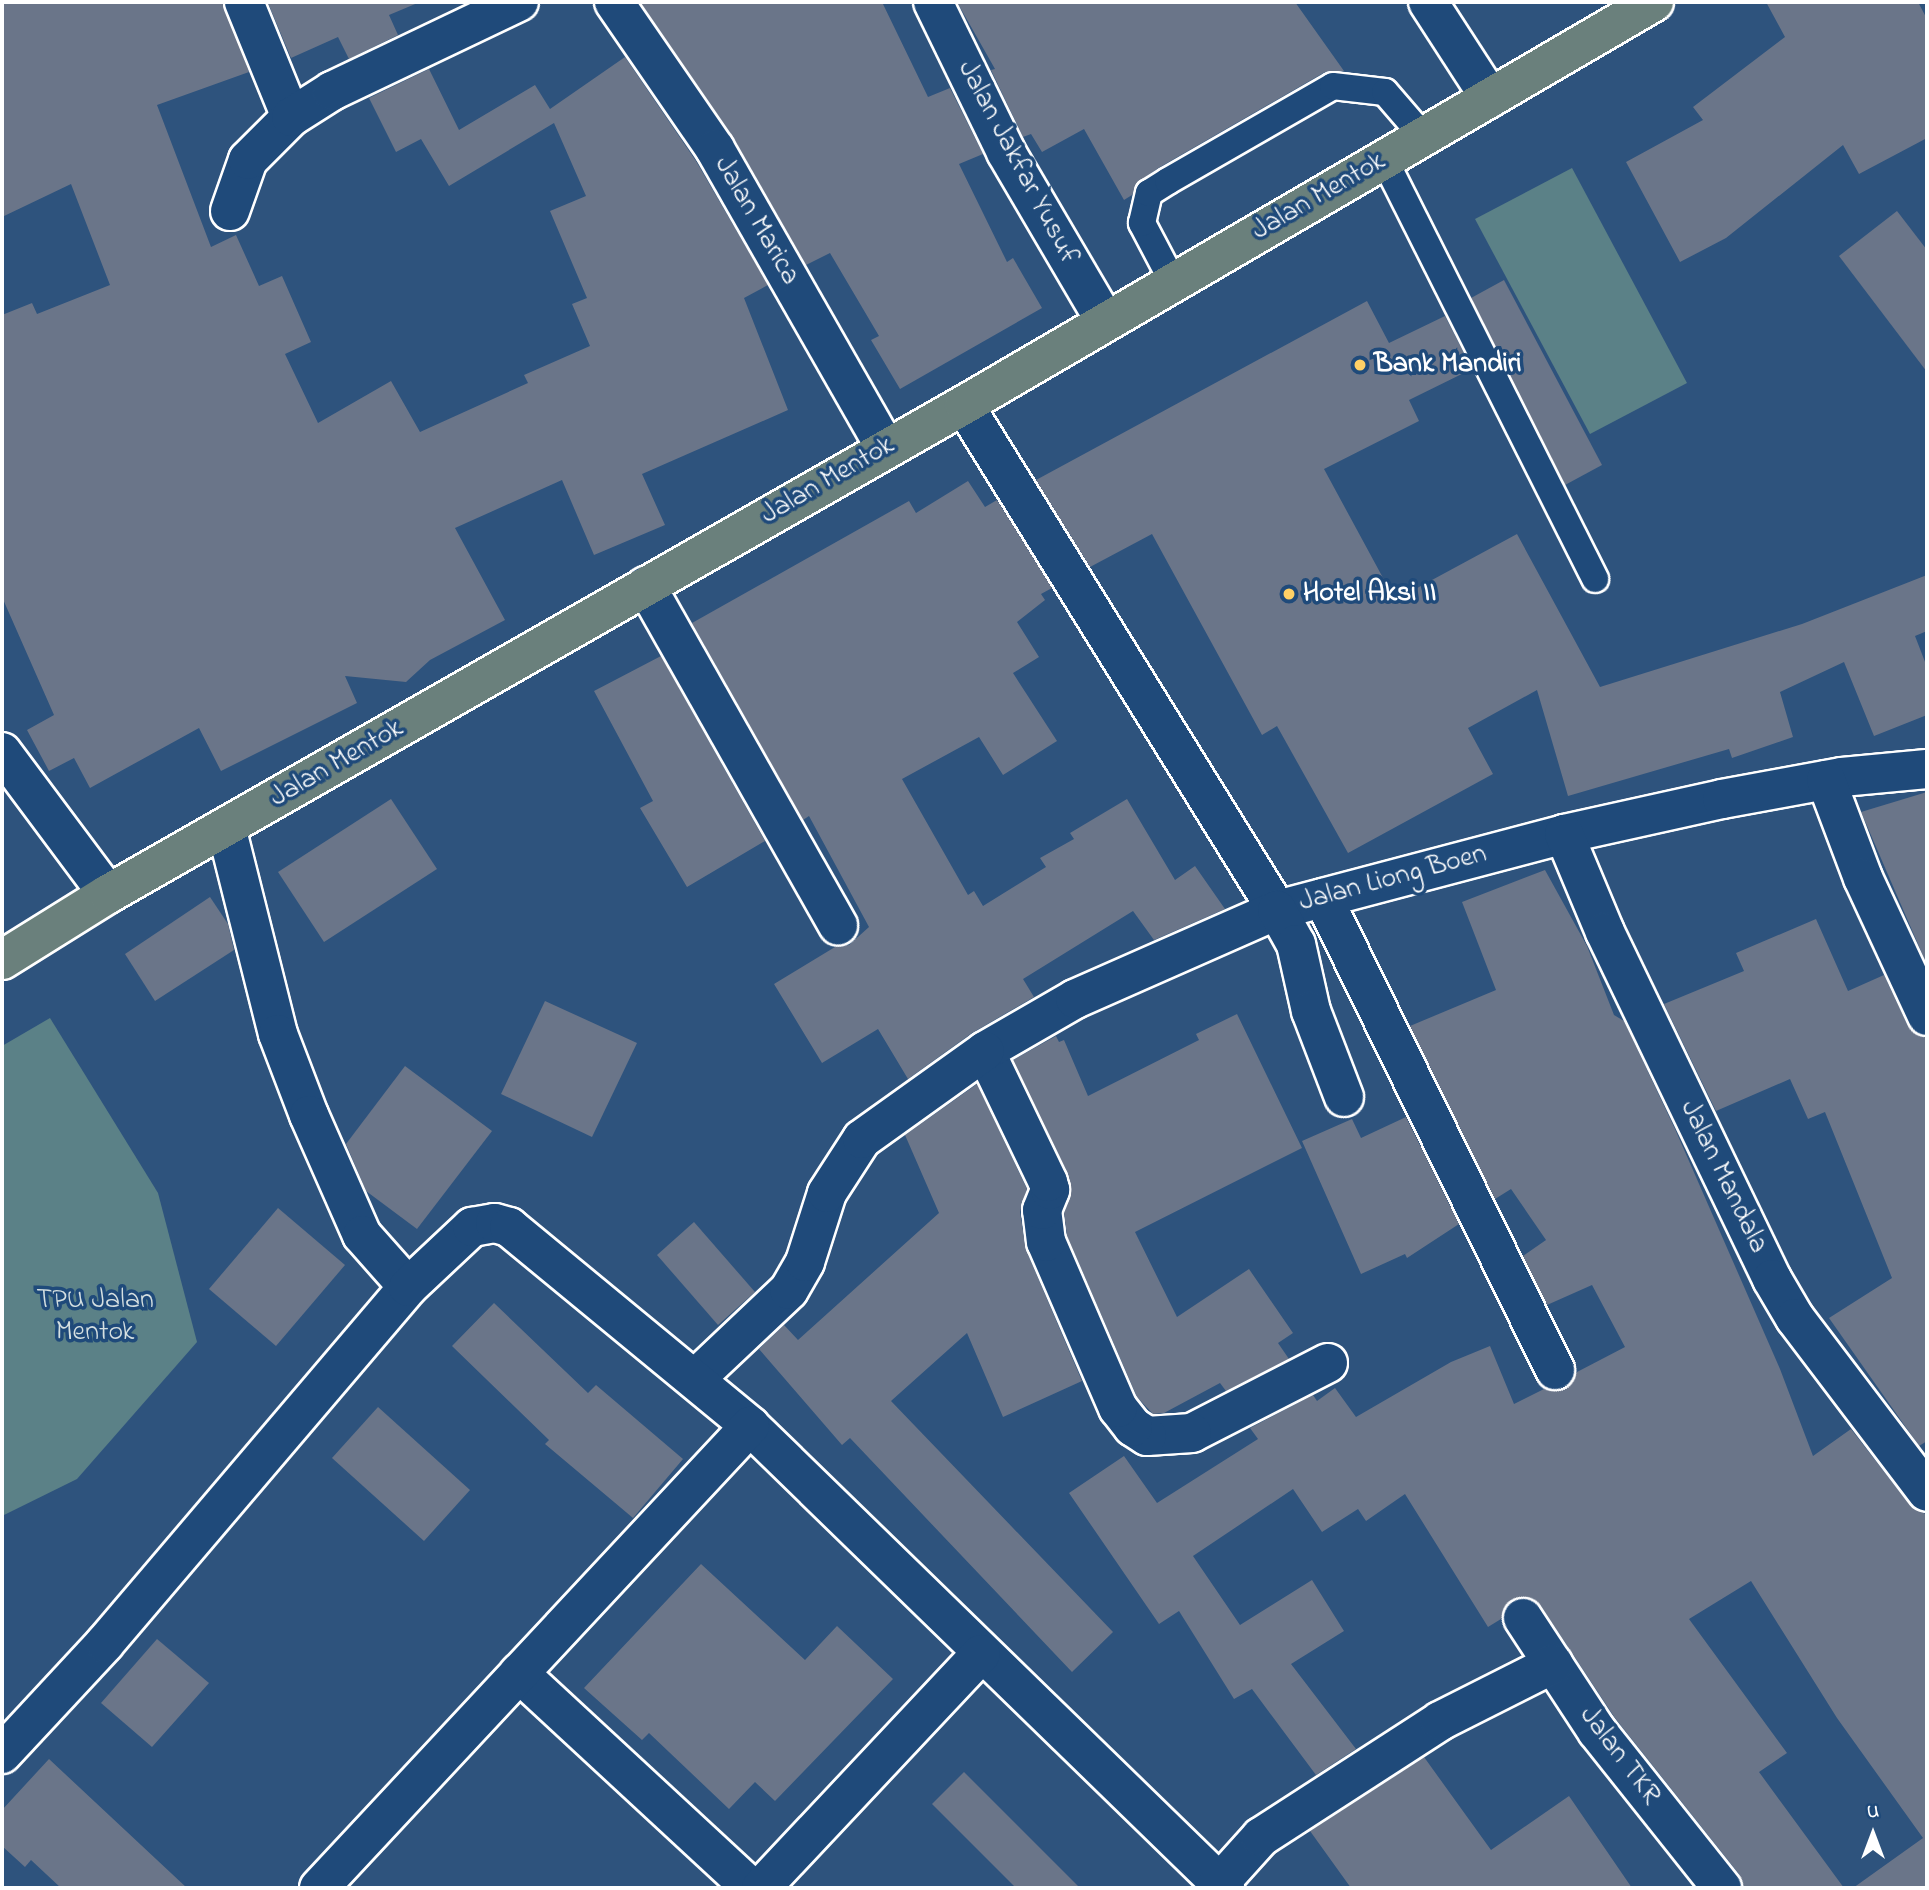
<!DOCTYPE html>
<html>
<head>
<meta charset="utf-8">
<style>
  body { margin:0 }
  #map { position:relative; width:1929px; height:1890px; overflow:hidden; background:#2e537d; font-family:"Indie Flower",sans-serif }
  div>[style] { position:absolute }
  [style*='--x'] { left:calc(var(--x)*1px); top:calc(var(--y)*1px); width:calc(var(--w)*1px); rotate:calc(var(--a)*1deg) }
  .green>* { inset:0; background:#5b8187 }
  .building>* { inset:0; background:#6a7589 }
  .roads { filter:drop-shadow(2px 0 #fff) drop-shadow(-2px 0 #fff) drop-shadow(0 2px #fff) drop-shadow(0 -2px #fff) }
  .service>* { height:26px; margin:-13px; padding:0 13px; transform-origin:13px; border-radius:13px; background:#1f4a7a }
  .minor>* { height:38px; margin:-19px; padding:0 19px; transform-origin:19px; border-radius:19px; background:#1f4a7a }
  .trunk>* { height:38px; margin:-19px; padding:0 19px; transform-origin:19px; border-radius:19px; background:#6a807c }
  .dots>* { width:19px; height:19px; translate:-50% -50%; box-sizing:border-box; border:4px solid #1f4a7a; border-radius:50% }
  span { translate:-50% -50%; white-space:nowrap; text-align:center; line-height:1.15; -webkit-text-stroke:7px #1f4a7a; paint-order:stroke }
  .street-label { font-size:28px; color:#fff }
  .poi-label { font-size:28px; color:#fff; font-weight:700 }
  .left { translate:0 -50%; text-align:left }
  .park-label { font-size:28px; color:#d6e0e1 }
  .frame { position:absolute; inset:0; border:4px solid #fff; pointer-events:none }
  .north { position:absolute; left:1838px; top:1799px; width:70px; height:70px; -webkit-text-stroke:5px #1f4a7a; paint-order:stroke; rotate:0deg; font-size:19px; font-weight:700; line-height:28px; text-align:center; color:#fff }
  .north::after { content:''; display:block; margin:auto; width:24px; height:32px; background:#fff; clip-path:polygon(50% 0,100% 100%,50% 72%,0 100%) }
</style>
</head>
<body>
<div id="map">
  <div class="green">
    <i style="clip-path:polygon(1572px 168px,1687px 383px,1590px 434px,1475px 219px)"></i>
    <i style="clip-path:polygon(50px 1018px,158px 1193px,197px 1342px,77px 1479px,2px 1516px,2px 1046px)"></i>
  </div>
  <div class="building">
    <i style="clip-path:polygon(2px 2px,223px 2px,249px 72px,157px 105px,211px 247px,236px 235px,259px 286px,282px 276px,311px 342px,285px 354px,318px 423px,391px 381px,420px 432px,528px 383px,524px 375px,590px 346px,572px 304px,587px 298px,550px 211px,586px 196px,554px 123px,449px 186px,421px 139px,396px 152px,369px 98px,429px 69px,459px 130px,535px 85px,550px 109px,625px 57px,696px 161px,768px 285px,744px 298px,788px 410px,642px 474px,665px 525px,594px 555px,562px 480px,455px 528px,505px 620px,430px 660px,406px 682px,345px 676px,357px 703px,221px 771px,199px 728px,90px 788px,74px 758px,49px 771px,27px 730px,54px 715px,2px 597px,2px 315px,32px 303px,37px 314px,110px 285px,71px 184px,2px 217px)"></i>
    <i style="clip-path:polygon(420px 2px,389px 15px,398px 35px,349px 59px,338px 37px,291px 58px,268px 3px)"></i>
    <i style="clip-path:polygon(640px 2px,882px 2px,928px 97px,950px 88px,983px 154px,959px 164px,1007px 262px,1013px 258px,1042px 308px,900px 389px,871px 340px,879px 336px,830px 253px,806px 265px,733px 137px)"></i>
    <i style="clip-path:polygon(957px 2px,1295px 2px,1344px 71px,1325px 72px,1160px 167px,1141px 180px,1132px 195px,1124px 200px,1084px 129px,1042px 152px,1031px 134px,1023px 137px,991px 70px,995px 69px)"></i>
    <i style="clip-path:polygon(1766px 2px,1918px 2px,1927px 19px,1927px 138px,1859px 174px,1843px 145px,1726px 238px,1680px 262px,1626px 162px,1703px 120px,1693px 107px,1785px 37px)"></i>
    <i style="clip-path:polygon(1897px 211px,1927px 250px,1927px 372px,1839px 256px)"></i>
    <i style="clip-path:polygon(1504px 280px,1602px 465px,1565px 485px,1471px 298px)"></i>
    <i style="clip-path:polygon(1367px 301px,1389px 343px,1445px 316px,1472px 369px,1409px 400px,1419px 421px,1324px 469px,1395px 600px,1517px 534px,1600px 687px,1802px 624px,1927px 575px,1927px 631px,1915px 636px,1927px 667px,1927px 715px,1874px 736px,1844px 662px,1780px 692px,1793px 737px,1732px 758px,1729px 749px,1568px 796px,1537px 690px,1468px 728px,1493px 774px,1348px 853px,1277px 726px,1262px 735px,1152px 534px,1090px 567px,1036px 480px)"></i>
    <i style="clip-path:polygon(968px 481px,985px 507px,997px 500px,1052px 588px,1041px 594px,1045px 600px,1017px 622px,1039px 657px,1013px 673px,1057px 741px,1003px 775px,979px 737px,902px 779px,968px 895px,974px 891px,983px 906px,1046px 867px,1040px 858px,1074px 839px,1070px 833px,1127px 799px,1175px 880px,1195px 866px,1225px 909px,1154px 940px,1133px 911px,1023px 979px,1034px 997px,972px 1033px,908px 1079px,878px 1029px,822px 1063px,774px 984px,835px 947px,849px 945px,869px 927px,809px 816px,803px 820px,692px 623px,909px 501px,916px 513px)"></i>
    <i style="clip-path:polygon(661px 656px,765px 841px,687px 887px,640px 808px,653px 801px,594px 691px)"></i>
    <i style="clip-path:polygon(1927px 792px,1927px 965px,1861px 812px)"></i>
    <i style="clip-path:polygon(391px 799px,437px 869px,324px 942px,278px 872px)"></i>
    <i style="clip-path:polygon(1545px 870px,1587px 946px,1614px 1015px,1624px 1021px,1675px 1129px,1780px 1369px,1813px 1456px,1851px 1429px,1910px 1505px,1927px 1515px,1927px 1888px,1853px 1888px,1923px 1838px,1837px 1718px,1751px 1581px,1689px 1619px,1787px 1753px,1759px 1772px,1844px 1888px,1743px 1888px,1739px 1874px,1615px 1718px,1541px 1606px,1532px 1598px,1512px 1599px,1501px 1619px,1488px 1627px,1405px 1494px,1366px 1521px,1358px 1509px,1322px 1532px,1293px 1489px,1193px 1556px,1240px 1625px,1312px 1580px,1344px 1631px,1291px 1664px,1356px 1749px,1316px 1775px,1252px 1689px,1234px 1699px,1179px 1611px,1159px 1624px,1069px 1493px,1124px 1456px,1157px 1503px,1258px 1439px,1250px 1428px,1313px 1395px,1317px 1401px,1335px 1388px,1356px 1417px,1451px 1362px,1490px 1346px,1514px 1404px,1544px 1389px,1565px 1389px,1577px 1372px,1625px 1347px,1592px 1285px,1547px 1305px,1523px 1256px,1546px 1240px,1511px 1189px,1495px 1199px,1410px 1026px,1496px 990px,1462px 902px)"></i>
    <i style="clip-path:polygon(210px 897px,228px 924px,234px 950px,155px 1001px,125px 954px)"></i>
    <i style="clip-path:polygon(1816px 919px,1848px 991px,1884px 975px,1908px 1026px,1927px 1037px,1927px 1441px,1919px 1446px,1829px 1318px,1892px 1278px,1825px 1112px,1808px 1119px,1790px 1079px,1716px 1111px,1664px 1004px,1744px 971px,1736px 953px)"></i>
    <i style="clip-path:polygon(545px 1001px,637px 1043px,592px 1137px,501px 1094px)"></i>
    <i style="clip-path:polygon(1237px 1014px,1302px 1148px,1135px 1232px,1177px 1317px,1249px 1269px,1293px 1333px,1278px 1343px,1289px 1359px,1226px 1391px,1220px 1383px,1164px 1413px,1153px 1414px,1137px 1397px,1067px 1236px,1064px 1213px,1070px 1197px,1069px 1176px,1013px 1060px,1056px 1036px,1059px 1042px,1064px 1040px,1088px 1096px,1199px 1040px,1196px 1034px)"></i>
    <i style="clip-path:polygon(405px 1066px,492px 1131px,417px 1229px,366px 1191px,346px 1144px)"></i>
    <i style="clip-path:polygon(977px 1084px,1027px 1189px,1020px 1212px,1026px 1250px,1082px 1381px,1003px 1417px,967px 1333px,891px 1401px,1113px 1632px,1072px 1672px,850px 1438px,842px 1445px,759px 1349px,784px 1325px,798px 1340px,939px 1213px,905px 1135px)"></i>
    <i style="clip-path:polygon(1406px 1117px,1459px 1224px,1407px 1258px,1405px 1254px,1361px 1274px,1302px 1141px,1352px 1119px,1361px 1138px)"></i>
    <i style="clip-path:polygon(278px 1208px,345px 1265px,276px 1346px,209px 1289px)"></i>
    <i style="clip-path:polygon(694px 1222px,755px 1292px,718px 1325px,657px 1255px)"></i>
    <i style="clip-path:polygon(494px 1303px,588px 1393px,596px 1385px,683px 1459px,633px 1518px,545px 1444px,549px 1440px,452px 1346px)"></i>
    <i style="clip-path:polygon(378px 1407px,470px 1490px,424px 1541px,332px 1458px)"></i>
    <i style="clip-path:polygon(701px 1564px,805px 1660px,837px 1626px,893px 1679px,775px 1801px,755px 1782px,729px 1809px,649px 1733px,642px 1740px,584px 1688px)"></i>
    <i style="clip-path:polygon(157px 1639px,209px 1683px,152px 1747px,101px 1703px)"></i>
    <i style="clip-path:polygon(1424px 1757px,1491px 1850px,1569px 1796px,1632px 1888px,1351px 1888px,1310px 1831px)"></i>
    <i style="clip-path:polygon(49px 1759px,187px 1888px,61px 1888px,31px 1860px,25px 1867px,2px 1846px,2px 1810px)"></i>
    <i style="clip-path:polygon(964px 1772px,1080px 1888px,1016px 1888px,932px 1804px)"></i>
  </div>
  <div class="roads">
    <div class="service">
      <i style="--x:1384;--y:159;--w:470;--a:63.3"></i>
      <i style="--x:1173;--y:282;--w:67;--a:-117.7"></i>
      <i style="--x:1142;--y:223;--w:31;--a:-77"></i>
      <i style="--x:1149;--y:193;--w:22;--a:-32"></i>
      <i style="--x:1168;--y:181;--w:190;--a:-29.9"></i>
      <i style="--x:1333;--y:86;--w:52;--a:6.6"></i>
      <i style="--x:1385;--y:92;--w:58;--a:49.2"></i>
    </div>
    <div class="minor">
      <i style="--x:244;--y:2;--w:124;--a:67.8"></i>
      <i style="--x:614;--y:2;--w:178;--a:55.5"></i>
      <i style="--x:715;--y:149;--w:343;--a:60.3"></i>
      <i style="--x:933;--y:2;--w:167;--a:64"></i>
      <i style="--x:1006;--y:152;--w:196;--a:59.6"></i>
      <i style="--x:1428;--y:2;--w:114;--a:57.1"></i>
      <i style="--x:230;--y:211;--w:54;--a:-70.6"></i>
      <i style="--x:248;--y:160;--w:61;--a:-45"></i>
      <i style="--x:291;--y:117;--w:49;--a:-32.4"></i>
      <i style="--x:332;--y:91;--w:207;--a:-25.5"></i>
      <i style="--x:964;--y:405;--w:594;--a:58.21"></i>
      <i style="--x:1277;--y:910;--w:297;--a:-14.8"></i>
      <i style="--x:1564;--y:834;--w:162;--a:-12.5"></i>
      <i style="--x:1722;--y:799;--w:122;--a:-10.4"></i>
      <i style="--x:1842;--y:777;--w:85;--a:-5.4"></i>
      <i style="--x:646;--y:586;--w:390;--a:60.5"></i>
      <i style="--x:2;--y:752;--w:177;--a:53.3"></i>
      <i style="--x:1826;--y:780;--w:105;--a:69.3"></i>
      <i style="--x:1863;--y:878;--w:152;--a:65.1"></i>
      <i style="--x:226;--y:827;--w:213;--a:75.9"></i>
      <i style="--x:278;--y:1034;--w:87;--a:69.1"></i>
      <i style="--x:309;--y:1115;--w:131;--a:66.2"></i>
      <i style="--x:362;--y:1235;--w:69;--a:48.5"></i>
      <i style="--x:1564;--y:834;--w:106;--a:67.3"></i>
      <i style="--x:1605;--y:932;--w:385;--a:64.3"></i>
      <i style="--x:1772;--y:1279;--w:45;--a:59.5"></i>
      <i style="--x:1795;--y:1318;--w:218;--a:52.8"></i>
      <i style="--x:1323;--y:898;--w:526;--a:63.82"></i>
      <i style="--x:1328;--y:1363;--w:153;--a:152.8"></i>
      <i style="--x:1192;--y:1433;--w:45;--a:176.2"></i>
      <i style="--x:1147;--y:1436;--w:17;--a:-147"></i>
      <i style="--x:1133;--y:1427;--w:24;--a:-128"></i>
      <i style="--x:1118;--y:1408;--w:181;--a:-113.4"></i>
      <i style="--x:1046;--y:1242;--w:32;--a:-97"></i>
      <i style="--x:1042;--y:1210;--w:22;--a:-68"></i>
      <i style="--x:1050;--y:1190;--w:8;--a:-104"></i>
      <i style="--x:1048;--y:1182;--w:145;--a:-115.7"></i>
      <i style="--x:985;--y:1051;--w:104;--a:-30"></i>
      <i style="--x:1075;--y:999;--w:221;--a:-23.8"></i>
      <i style="--x:1277;--y:910;--w:39;--a:61"></i>
      <i style="--x:1296;--y:944;--w:69;--a:77.4"></i>
      <i style="--x:1311;--y:1011;--w:92;--a:69"></i>
      <i style="--x:695;--y:1379;--w:129;--a:-43.4"></i>
      <i style="--x:789;--y:1290;--w:32;--a:-60"></i>
      <i style="--x:805;--y:1262;--w:72;--a:-72.3"></i>
      <i style="--x:827;--y:1193;--w:64;--a:-57.1"></i>
      <i style="--x:862;--y:1139;--w:151;--a:-35.6"></i>
      <i style="--x:1523;--y:1618;--w:135;--a:56.8"></i>
      <i style="--x:1597;--y:1731;--w:201;--a:51.5"></i>
      <i style="--x:519;--y:1673;--w:316;--a:42.8"></i>
      <i style="--x:2;--y:1754;--w:151;--a:-47.1"></i>
      <i style="--x:105;--y:1643;--w:467;--a:-49.6"></i>
      <i style="--x:408;--y:1287;--w:88;--a:-43.2"></i>
      <i style="--x:472;--y:1227;--w:23;--a:-10"></i>
      <i style="--x:495;--y:1223;--w:15;--a:16"></i>
      <i style="--x:509;--y:1227;--w:313;--a:39.5"></i>
      <i style="--x:750;--y:1426;--w:663;--a:44.21"></i>
      <i style="--x:319;--y:1888;--w:632;--a:-46.99"></i>
      <i style="--x:761;--y:1888;--w:321;--a:-46.8"></i>
      <i style="--x:1215;--y:1888;--w:69;--a:-48"></i>
      <i style="--x:1261;--y:1837;--w:213;--a:-32.9"></i>
      <i style="--x:1440;--y:1721;--w:127;--a:-26.8"></i>
    </div>
    <div class="trunk">
      <i style="--x:2;--y:960;--w:125;--a:-31.9"></i>
      <i style="--x:108;--y:894;--w:986;--a:-29.74"></i>
      <i style="--x:964;--y:405;--w:799;--a:-30.29"></i>
    </div>
  </div>
  <div class="dots">
    <i style="left:1360px;top:365px;background:#ffd166"></i>
    <i style="left:1289px;top:594px;background:#ffd166"></i>
  </div>
  <div class="street-label">
    <span style="left:1017px;top:163px;rotate:62deg">Jalan Jakfar Yusuf</span>
    <span style="left:1319px;top:197px;rotate:-30deg">Jalan Mentok</span>
    <span style="left:756px;top:221px;rotate:60deg">Jalan Marica</span>
    <span style="left:828px;top:481px;rotate:-30deg">Jalan Mentok</span>
    <span style="left:337px;top:764px;rotate:-30deg">Jalan Mentok</span>
    <span style="left:1393px;top:879px;rotate:-15deg">Jalan Liong Boen</span>
    <span style="left:1723px;top:1177px;rotate:64deg">Jalan Mandala</span>
    <span style="left:1619px;top:1756px;rotate:53deg">Jalan TKR</span>
  </div>
  <div class="poi-label">
    <span class="left" style="left:1374px;top:365px">Bank Mandiri</span>
    <span class="left" style="left:1303px;top:594px">Hotel Aksi II</span>
  </div>
  <div class="park-label">
    <span style="left:95px;top:1317px">TPU Jalan<br>Mentok</span>
  </div>
  <div class="frame"></div>
  <div class="north">U</div>
</div>
</body>
</html>
